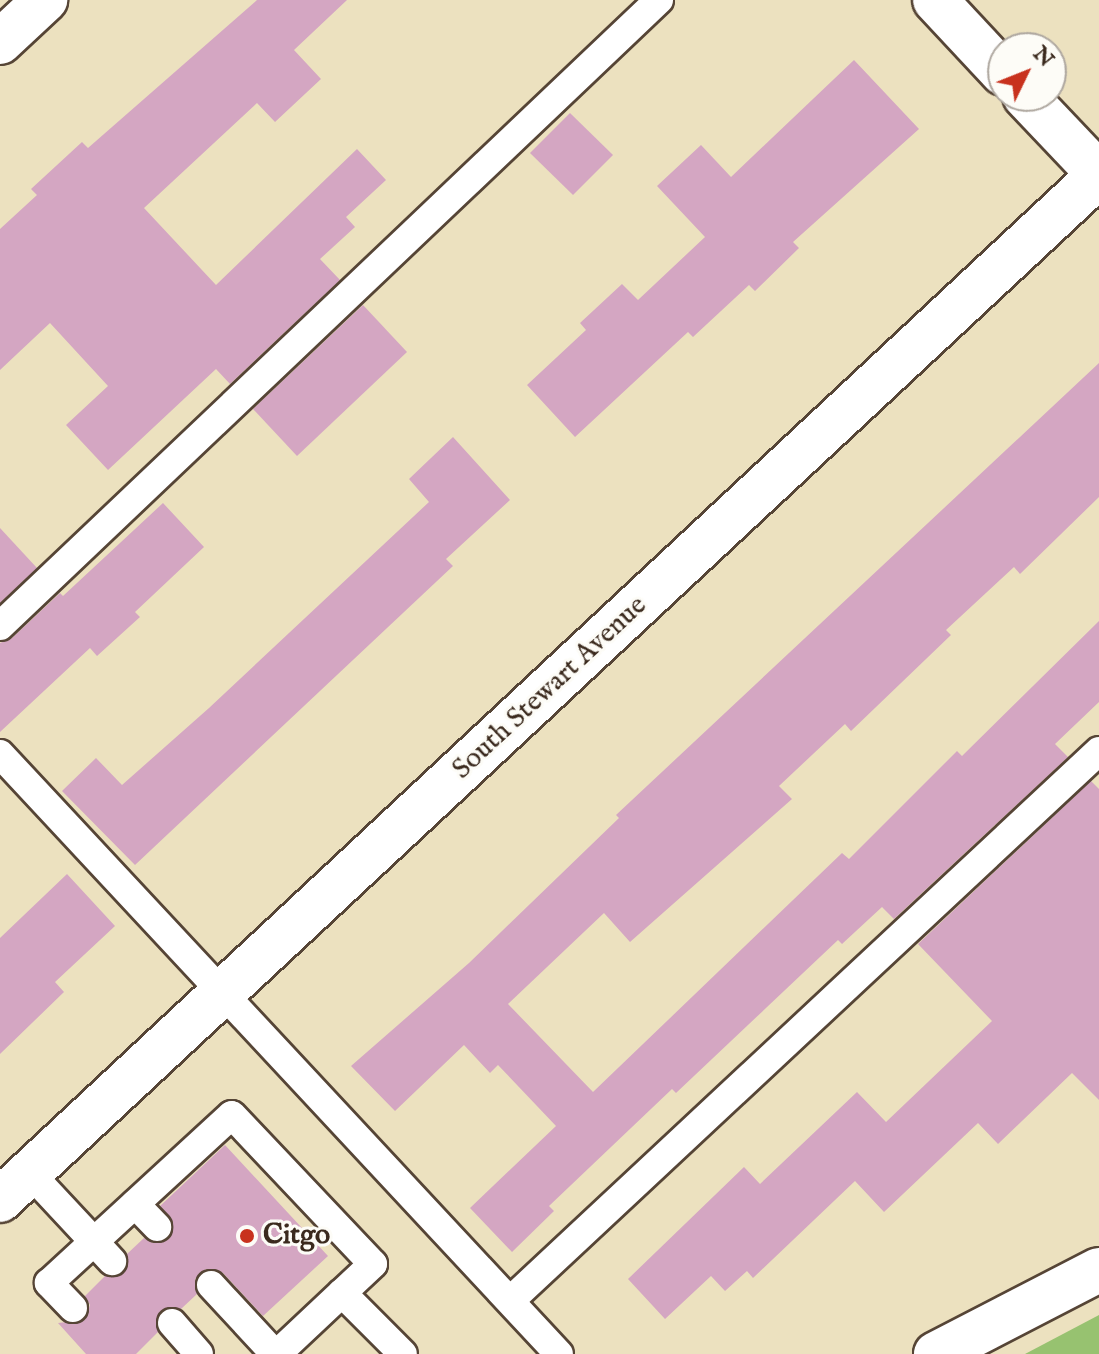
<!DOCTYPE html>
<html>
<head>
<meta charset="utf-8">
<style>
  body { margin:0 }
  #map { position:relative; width:1099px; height:1354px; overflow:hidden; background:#ece1bf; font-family:"IM FELL English",serif }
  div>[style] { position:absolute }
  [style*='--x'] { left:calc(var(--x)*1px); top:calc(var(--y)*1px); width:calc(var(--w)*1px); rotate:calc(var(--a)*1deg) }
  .green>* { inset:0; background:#97c270 }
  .building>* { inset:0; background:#d4a6c2 }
  .roads { filter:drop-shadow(2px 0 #564536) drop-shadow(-2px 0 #564536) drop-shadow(0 2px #564536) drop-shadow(0 -2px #564536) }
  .service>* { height:28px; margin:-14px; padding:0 14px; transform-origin:14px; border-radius:14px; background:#fff }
  .minor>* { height:44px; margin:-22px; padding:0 22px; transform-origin:22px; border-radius:22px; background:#fff }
  .dots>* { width:22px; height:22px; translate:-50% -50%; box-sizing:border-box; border:4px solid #fdfcf7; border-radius:50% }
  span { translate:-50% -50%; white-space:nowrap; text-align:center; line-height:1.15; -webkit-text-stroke:6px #fdfcf7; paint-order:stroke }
  .street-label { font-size:28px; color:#3b2a1e }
  .poi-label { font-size:28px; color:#3b2a1e; font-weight:700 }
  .left { translate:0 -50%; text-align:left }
  .north { position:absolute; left:987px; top:32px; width:80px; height:80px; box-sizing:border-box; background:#fdfcf7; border:2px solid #afa8a0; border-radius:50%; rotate:47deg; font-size:22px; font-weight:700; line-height:32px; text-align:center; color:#3b2a1e }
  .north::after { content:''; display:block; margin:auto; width:28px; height:36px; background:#c8321e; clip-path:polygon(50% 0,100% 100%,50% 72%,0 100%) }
</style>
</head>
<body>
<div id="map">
  <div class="green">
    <i style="clip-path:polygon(1099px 1315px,1099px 1354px,1025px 1354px)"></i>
  </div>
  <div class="building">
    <i style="clip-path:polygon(257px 0,347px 0,294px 50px,321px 79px,275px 122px,257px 103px,144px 208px,216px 285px,357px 149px,386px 180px,346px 217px,355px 227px,320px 259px,340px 280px,230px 384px,216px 369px,108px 470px,66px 425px,108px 386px,50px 323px,0 370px,0 229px,37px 195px,31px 189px,82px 142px,88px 148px)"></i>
    <i style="clip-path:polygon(854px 60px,919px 129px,793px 242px,799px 248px,755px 291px,749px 285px,693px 337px,688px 332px,575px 437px,527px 385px,586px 330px,580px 323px,622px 284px,638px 300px,705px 237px,657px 186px,701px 145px,731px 177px)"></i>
    <i style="clip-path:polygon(570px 113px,613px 155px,573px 195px,530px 153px)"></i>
    <i style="clip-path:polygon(363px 305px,407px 352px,297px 456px,253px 409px)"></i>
    <i style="clip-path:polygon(1099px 363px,1099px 497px,1020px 574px,1014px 567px,946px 630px,951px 635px,851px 731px,845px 724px,779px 786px,792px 799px,630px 942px,604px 913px,508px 1004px,593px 1092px,842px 853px,849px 859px,957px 751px,962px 756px,1099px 621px,1099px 702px,1055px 744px,1068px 757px,894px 919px,882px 907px,842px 944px,838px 940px,676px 1093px,672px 1089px,549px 1206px,554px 1211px,512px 1252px,470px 1208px,556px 1126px,498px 1065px,490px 1073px,464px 1045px,395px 1111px,351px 1066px,469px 963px,619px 818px,616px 815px)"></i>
    <i style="clip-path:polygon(453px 437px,510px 500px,446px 559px,453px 566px,135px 865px,62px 791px,96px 758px,122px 785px,209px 708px,429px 502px,409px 479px)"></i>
    <i style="clip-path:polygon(163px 503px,204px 547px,135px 612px,140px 617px,97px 656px,90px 648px,0 732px,0 643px,12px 638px,60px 593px,63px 596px)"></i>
    <i style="clip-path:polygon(0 528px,37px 568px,0 603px)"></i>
    <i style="clip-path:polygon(1091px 781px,1099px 789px,1099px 1100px,1072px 1073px,998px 1144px,978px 1123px,884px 1212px,855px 1181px,753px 1278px,747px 1271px,725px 1291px,711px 1276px,665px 1319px,628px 1279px,744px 1167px,760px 1184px,857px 1092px,886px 1122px,992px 1021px,918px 944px)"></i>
    <i style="clip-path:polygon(67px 874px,115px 926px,55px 982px,64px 992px,0 1054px,0 938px)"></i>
    <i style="clip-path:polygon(225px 1145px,328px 1256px,263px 1316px,223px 1273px,206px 1269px,195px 1279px,197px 1294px,181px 1309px,160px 1311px,158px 1332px,136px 1354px,86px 1354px,58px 1323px,85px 1320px,90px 1305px,85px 1296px,105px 1276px,124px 1273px,127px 1254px,144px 1238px,153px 1243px,169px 1239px,173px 1222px,160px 1206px)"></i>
  </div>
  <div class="roads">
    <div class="service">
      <i style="--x:0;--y:626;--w:909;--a:-43.53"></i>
      <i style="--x:0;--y:754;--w:820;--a:47.03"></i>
      <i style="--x:29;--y:1172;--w:122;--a:47"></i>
      <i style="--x:135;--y:1204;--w:32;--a:46"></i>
      <i style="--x:211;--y:1285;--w:94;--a:47.2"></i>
      <i style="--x:512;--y:1299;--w:803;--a:-43.03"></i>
      <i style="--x:73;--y:1308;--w:35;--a:-134"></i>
      <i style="--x:49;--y:1283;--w:248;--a:-42.6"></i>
      <i style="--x:232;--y:1115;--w:205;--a:46.6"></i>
      <i style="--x:373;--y:1264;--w:42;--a:136.9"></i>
      <i style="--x:172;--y:1323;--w:41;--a:48.9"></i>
      <i style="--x:277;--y:1354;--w:89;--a:-43.2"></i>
      <i style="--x:342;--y:1293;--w:86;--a:45"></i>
    </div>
    <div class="minor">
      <i style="--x:935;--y:0;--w:100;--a:47"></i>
      <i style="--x:0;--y:42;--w:62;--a:-43"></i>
      <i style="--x:1025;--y:96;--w:108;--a:46.5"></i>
      <i style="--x:0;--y:1200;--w:1503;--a:-43"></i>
      <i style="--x:936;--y:1354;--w:183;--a:-27.3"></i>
    </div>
  </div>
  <div class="dots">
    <i style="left:247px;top:1236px;background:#c8321e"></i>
  </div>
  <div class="street-label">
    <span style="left:550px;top:688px;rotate:-43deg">South Stewart Avenue</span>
  </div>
  <div class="poi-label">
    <span class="left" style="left:263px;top:1236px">Citgo</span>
  </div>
  <div class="north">N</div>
</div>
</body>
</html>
